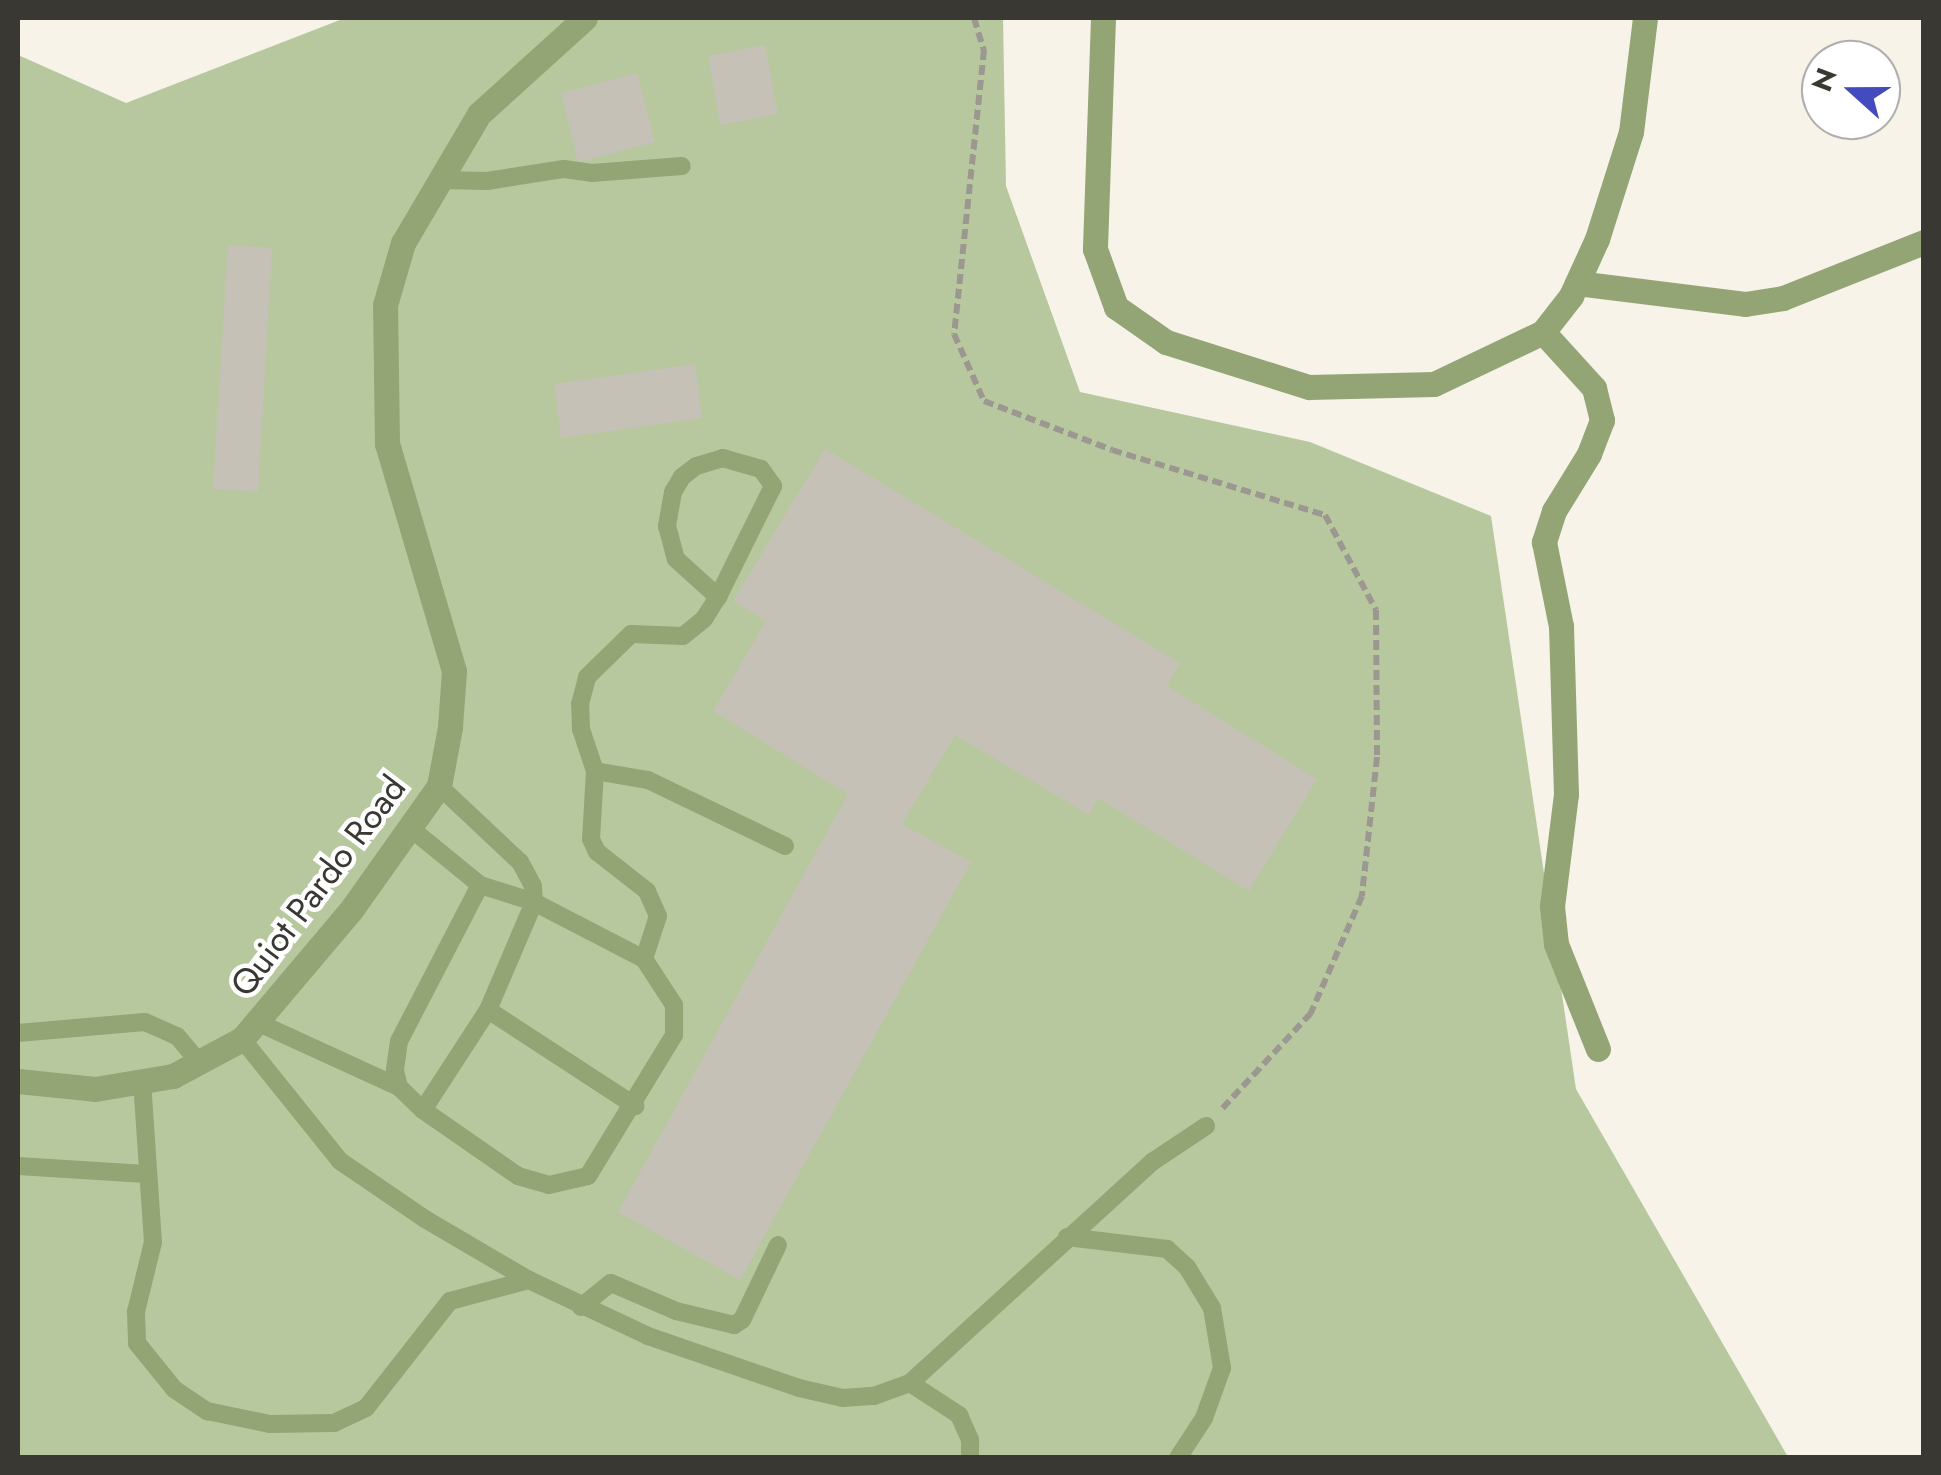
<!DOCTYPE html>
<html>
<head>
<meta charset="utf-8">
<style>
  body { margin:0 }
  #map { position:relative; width:1941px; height:1475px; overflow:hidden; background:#f7f3e8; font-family:Jost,sans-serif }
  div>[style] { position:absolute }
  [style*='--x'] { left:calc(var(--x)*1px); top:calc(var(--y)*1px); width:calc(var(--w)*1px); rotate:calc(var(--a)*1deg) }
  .green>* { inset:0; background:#b7c89e }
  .building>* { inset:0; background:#c5c1b6 }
  .path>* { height:6px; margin-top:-3px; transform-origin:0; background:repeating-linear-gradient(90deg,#9a9890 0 10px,transparent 0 15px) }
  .service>* { height:18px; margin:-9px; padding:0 9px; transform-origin:9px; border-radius:9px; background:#93a575 }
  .minor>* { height:25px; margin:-12.5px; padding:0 12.5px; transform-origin:12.5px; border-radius:12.5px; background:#93a575 }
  span { translate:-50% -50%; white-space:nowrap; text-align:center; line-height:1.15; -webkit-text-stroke:9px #fff; paint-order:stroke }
  .street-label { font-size:35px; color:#393833 }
  .frame { position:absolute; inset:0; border:20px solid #393833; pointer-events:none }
  .north { position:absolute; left:1801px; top:40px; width:100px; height:100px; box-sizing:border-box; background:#fff; border:2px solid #b0afad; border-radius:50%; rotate:291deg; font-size:28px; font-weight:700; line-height:40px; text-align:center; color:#393833 }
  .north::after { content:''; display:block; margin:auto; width:35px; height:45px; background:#434bbf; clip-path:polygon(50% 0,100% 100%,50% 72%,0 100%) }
</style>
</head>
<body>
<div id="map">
  <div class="green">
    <i style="clip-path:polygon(345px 18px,1003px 18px,1006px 186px,1080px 392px,1310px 442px,1491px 516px,1576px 1089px,1788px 1457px,18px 1457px,18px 55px,126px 103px)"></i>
  </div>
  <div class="building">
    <i style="clip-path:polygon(765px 45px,778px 114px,720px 125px,708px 56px)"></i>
    <i style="clip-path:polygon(637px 73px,655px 142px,578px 162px,561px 93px)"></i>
    <i style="clip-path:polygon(228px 245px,272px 248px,258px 492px,213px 489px)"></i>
    <i style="clip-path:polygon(695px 364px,702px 418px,561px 438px,554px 384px)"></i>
    <i style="clip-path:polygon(825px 449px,1180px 663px,1167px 686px,1317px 779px,1249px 891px,1098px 798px,1089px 815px,955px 735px,902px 824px,971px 862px,740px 1280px,618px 1212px,848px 794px,713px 711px,766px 621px,733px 601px)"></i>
  </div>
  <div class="path">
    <i style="--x:974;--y:18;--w:34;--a:73"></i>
    <i style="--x:984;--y:50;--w:286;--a:96"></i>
    <i style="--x:954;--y:334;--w:73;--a:65.9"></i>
    <i style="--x:984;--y:401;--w:137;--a:20.9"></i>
    <i style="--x:1112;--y:450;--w:223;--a:17"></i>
    <i style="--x:1325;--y:515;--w:108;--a:61.8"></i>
    <i style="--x:1376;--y:610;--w:147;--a:89.6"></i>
    <i style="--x:1377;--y:757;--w:140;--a:96.2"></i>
    <i style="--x:1362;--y:896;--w:128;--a:113.6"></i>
    <i style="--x:1311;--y:1013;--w:134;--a:132.9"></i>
  </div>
  <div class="service">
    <i style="--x:440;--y:180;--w:47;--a:1.2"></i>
    <i style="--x:487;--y:181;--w:78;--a:-8.9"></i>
    <i style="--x:564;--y:169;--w:28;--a:8"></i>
    <i style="--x:592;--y:173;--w:90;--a:-4.4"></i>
    <i style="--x:595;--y:771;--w:54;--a:9.6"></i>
    <i style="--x:648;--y:780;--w:152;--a:25.7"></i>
    <i style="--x:409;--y:827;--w:92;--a:39.2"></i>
    <i style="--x:480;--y:885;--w:176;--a:117.4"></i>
    <i style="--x:399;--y:1041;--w:30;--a:98"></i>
    <i style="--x:395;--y:1071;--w:16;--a:76"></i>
    <i style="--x:399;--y:1087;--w:33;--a:44"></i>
    <i style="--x:423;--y:1110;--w:116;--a:34.8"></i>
    <i style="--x:518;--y:1176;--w:32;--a:16"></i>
    <i style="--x:549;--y:1185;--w:40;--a:-13"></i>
    <i style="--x:588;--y:1176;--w:165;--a:-58.6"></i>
    <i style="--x:674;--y:1035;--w:30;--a:-90"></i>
    <i style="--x:674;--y:1005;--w:55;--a:-123.1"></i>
    <i style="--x:644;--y:959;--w:124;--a:-152.6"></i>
    <i style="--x:534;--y:902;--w:57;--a:-162.5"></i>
    <i style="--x:644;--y:959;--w:45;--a:-72"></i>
    <i style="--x:658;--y:916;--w:27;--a:-114"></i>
    <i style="--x:647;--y:891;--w:63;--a:-142"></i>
    <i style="--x:597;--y:852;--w:14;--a:-115"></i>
    <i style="--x:591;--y:839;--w:68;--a:-86.6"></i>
    <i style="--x:595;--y:771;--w:44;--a:-108.4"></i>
    <i style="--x:581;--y:729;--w:25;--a:-92"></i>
    <i style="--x:580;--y:704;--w:28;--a:-75"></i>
    <i style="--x:587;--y:677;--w:62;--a:-44.3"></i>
    <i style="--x:631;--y:634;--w:52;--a:2.2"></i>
    <i style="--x:683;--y:636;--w:27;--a:-39"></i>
    <i style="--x:704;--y:619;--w:26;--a:-58"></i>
    <i style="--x:718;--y:597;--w:124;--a:-63.6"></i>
    <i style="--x:773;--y:486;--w:21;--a:-125"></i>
    <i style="--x:761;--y:469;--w:40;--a:-164"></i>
    <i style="--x:723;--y:458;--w:28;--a:163"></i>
    <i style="--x:696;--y:466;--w:18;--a:142"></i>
    <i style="--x:682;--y:477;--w:17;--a:121"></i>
    <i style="--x:673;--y:492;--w:35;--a:100"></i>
    <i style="--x:667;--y:526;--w:34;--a:75"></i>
    <i style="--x:676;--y:559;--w:57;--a:42.1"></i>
    <i style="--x:488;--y:1010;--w:176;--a:33.1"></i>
    <i style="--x:259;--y:1023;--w:154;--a:24.6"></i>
    <i style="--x:18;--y:1033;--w:127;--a:-5"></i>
    <i style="--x:145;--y:1022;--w:35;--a:24"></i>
    <i style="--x:177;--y:1036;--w:34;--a:50"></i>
    <i style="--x:242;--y:1039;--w:156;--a:51.2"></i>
    <i style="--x:340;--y:1161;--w:103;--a:34.3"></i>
    <i style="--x:425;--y:1219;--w:121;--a:30.4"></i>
    <i style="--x:142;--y:1081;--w:161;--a:86.1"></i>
    <i style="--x:153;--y:1242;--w:72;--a:103.7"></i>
    <i style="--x:136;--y:1312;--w:31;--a:88"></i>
    <i style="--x:137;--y:1343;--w:59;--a:51.2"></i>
    <i style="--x:174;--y:1389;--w:40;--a:34"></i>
    <i style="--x:207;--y:1411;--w:64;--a:11.7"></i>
    <i style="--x:270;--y:1424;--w:64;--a:-0.9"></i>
    <i style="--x:334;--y:1423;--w:35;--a:-25"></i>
    <i style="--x:366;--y:1408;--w:136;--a:-51.9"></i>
    <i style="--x:450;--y:1301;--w:82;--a:-14.9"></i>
    <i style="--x:529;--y:1280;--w:132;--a:25.2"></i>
    <i style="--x:648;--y:1336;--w:160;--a:19"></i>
    <i style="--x:799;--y:1388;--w:45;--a:12.8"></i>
    <i style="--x:843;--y:1398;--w:31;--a:-4"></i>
    <i style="--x:874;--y:1396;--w:38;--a:-20"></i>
    <i style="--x:910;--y:1383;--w:328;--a:-42.4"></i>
    <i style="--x:1152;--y:1162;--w:65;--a:-33.7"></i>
    <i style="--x:423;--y:1110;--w:119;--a:-57"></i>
    <i style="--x:488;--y:1010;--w:117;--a:-66.9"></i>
    <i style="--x:534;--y:902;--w:16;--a:-94"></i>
    <i style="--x:533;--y:886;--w:27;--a:-118"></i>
    <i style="--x:520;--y:862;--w:111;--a:-136.8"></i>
    <i style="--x:18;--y:1166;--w:128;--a:3.6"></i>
    <i style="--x:1067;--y:1237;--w:101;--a:6.8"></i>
    <i style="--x:1167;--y:1249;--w:27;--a:42"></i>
    <i style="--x:1187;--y:1267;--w:48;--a:58.6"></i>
    <i style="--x:1212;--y:1308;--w:61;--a:80.5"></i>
    <i style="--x:1222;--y:1368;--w:53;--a:109.8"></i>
    <i style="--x:1204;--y:1418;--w:48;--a:123"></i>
    <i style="--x:581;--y:1307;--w:38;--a:-39"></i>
    <i style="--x:611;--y:1283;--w:71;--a:23.3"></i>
    <i style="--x:676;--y:1311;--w:60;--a:13.6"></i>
    <i style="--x:734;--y:1325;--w:9;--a:-32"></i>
    <i style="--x:742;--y:1320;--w:83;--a:-64.4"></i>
    <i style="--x:910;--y:1383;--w:59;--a:33.1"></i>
    <i style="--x:959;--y:1415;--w:27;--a:66"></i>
    <i style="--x:970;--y:1440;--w:18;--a:90"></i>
  </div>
  <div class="minor">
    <i style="--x:1103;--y:18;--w:231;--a:92"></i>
    <i style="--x:1095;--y:249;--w:62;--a:70.1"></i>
    <i style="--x:1116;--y:307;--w:61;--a:35"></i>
    <i style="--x:1166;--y:342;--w:150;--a:17.5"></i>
    <i style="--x:1309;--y:387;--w:125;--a:-1.4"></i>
    <i style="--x:1434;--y:384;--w:121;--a:-25.5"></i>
    <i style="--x:1543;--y:332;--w:46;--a:-52.1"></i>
    <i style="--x:1571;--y:296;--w:63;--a:-65.5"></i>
    <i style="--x:1597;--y:239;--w:112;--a:-72.4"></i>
    <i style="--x:1631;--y:132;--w:115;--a:-83"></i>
    <i style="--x:1577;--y:283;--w:169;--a:7.1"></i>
    <i style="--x:1745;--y:304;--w:38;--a:-9"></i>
    <i style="--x:1783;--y:298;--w:152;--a:-21.7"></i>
    <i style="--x:1543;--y:332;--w:76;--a:47.7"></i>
    <i style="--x:1594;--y:388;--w:33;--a:76"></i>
    <i style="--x:1602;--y:420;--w:36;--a:111"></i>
    <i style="--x:1589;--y:454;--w:67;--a:121.6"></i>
    <i style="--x:1554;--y:511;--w:33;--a:108"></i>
    <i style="--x:1544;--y:542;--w:86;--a:78.6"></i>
    <i style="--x:1561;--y:626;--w:168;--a:88.3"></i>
    <i style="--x:1566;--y:794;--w:113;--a:97.1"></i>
    <i style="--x:1552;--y:906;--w:38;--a:84"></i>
    <i style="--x:1556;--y:944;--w:113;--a:68.2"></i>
    <i style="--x:18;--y:1081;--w:77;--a:5.9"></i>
    <i style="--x:95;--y:1089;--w:79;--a:-9.5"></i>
    <i style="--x:173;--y:1076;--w:78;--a:-28.2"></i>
    <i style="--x:242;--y:1039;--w:169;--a:-49.8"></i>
    <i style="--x:351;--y:910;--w:152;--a:-54.6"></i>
    <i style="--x:439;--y:786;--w:60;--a:-79.4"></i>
    <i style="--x:450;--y:727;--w:56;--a:-85.9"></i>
    <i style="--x:454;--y:671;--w:237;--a:-106.4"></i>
    <i style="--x:387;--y:444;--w:139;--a:-90.8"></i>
    <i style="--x:385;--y:305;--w:65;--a:-73.8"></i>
    <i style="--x:403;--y:243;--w:150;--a:-59.5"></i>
    <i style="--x:479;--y:114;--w:143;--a:-42.2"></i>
  </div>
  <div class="street-label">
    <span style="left:318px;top:886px;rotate:-53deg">Quiot Pardo Road</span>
  </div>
  <div class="frame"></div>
  <div class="north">N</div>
</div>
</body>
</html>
